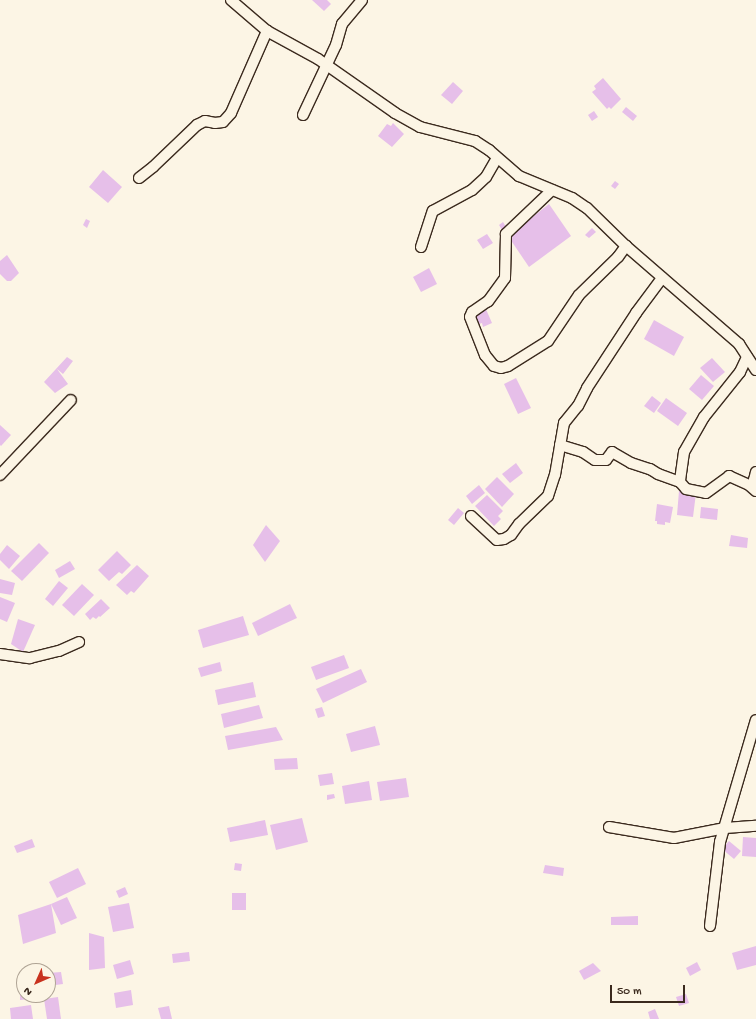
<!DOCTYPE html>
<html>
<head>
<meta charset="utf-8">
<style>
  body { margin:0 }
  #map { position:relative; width:756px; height:1019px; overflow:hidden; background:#fcf5e5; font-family:"Gochi Hand",sans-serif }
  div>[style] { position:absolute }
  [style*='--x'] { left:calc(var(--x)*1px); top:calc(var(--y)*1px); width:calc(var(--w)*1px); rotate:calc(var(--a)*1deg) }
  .building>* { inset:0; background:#e6bfe9 }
  .roads { filter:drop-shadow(1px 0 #3b2a1e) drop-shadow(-1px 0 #3b2a1e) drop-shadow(0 1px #3b2a1e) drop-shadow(0 -1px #3b2a1e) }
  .street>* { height:10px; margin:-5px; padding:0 5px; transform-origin:5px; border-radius:5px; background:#fcf5e5 }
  span { translate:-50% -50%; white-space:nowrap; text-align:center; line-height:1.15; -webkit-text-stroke:3px #fcf5e5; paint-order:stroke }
  .north { position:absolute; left:16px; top:963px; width:40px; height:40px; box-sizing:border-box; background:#fcf5e5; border:1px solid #afa495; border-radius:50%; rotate:225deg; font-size:11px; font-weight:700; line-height:16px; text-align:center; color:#3b2a1e }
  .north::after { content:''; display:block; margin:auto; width:14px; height:18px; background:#c8321e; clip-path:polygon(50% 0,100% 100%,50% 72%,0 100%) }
  .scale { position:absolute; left:610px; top:985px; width:75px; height:18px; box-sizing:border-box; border:2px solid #3b2a1e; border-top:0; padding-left:5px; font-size:12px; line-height:14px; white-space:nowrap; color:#3b2a1e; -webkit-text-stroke:3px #fcf5e5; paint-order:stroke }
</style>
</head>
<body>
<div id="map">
  <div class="building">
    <i style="clip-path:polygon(312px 0,327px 0,331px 4px,324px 11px)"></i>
    <i style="clip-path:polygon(603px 78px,621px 99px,611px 109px,609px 107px,607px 109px,592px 92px,596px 89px,594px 86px)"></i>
    <i style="clip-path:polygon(453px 82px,463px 91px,452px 104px,441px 95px)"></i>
    <i style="clip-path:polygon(626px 107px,637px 116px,633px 121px,622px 112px)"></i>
    <i style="clip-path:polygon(594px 111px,598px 117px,592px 121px,588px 115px)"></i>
    <i style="clip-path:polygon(393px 123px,404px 134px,392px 147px,378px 136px,387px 124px,391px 126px)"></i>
    <i style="clip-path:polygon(103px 170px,122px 187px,108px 203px,89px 187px)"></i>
    <i style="clip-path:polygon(615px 181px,619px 184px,615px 189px,611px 186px)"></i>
    <i style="clip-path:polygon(549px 204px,571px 236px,529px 267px,508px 236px)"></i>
    <i style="clip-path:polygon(86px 219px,90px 221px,87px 228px,83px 225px)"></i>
    <i style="clip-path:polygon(503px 222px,506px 227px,502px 230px,499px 225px)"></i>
    <i style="clip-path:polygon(592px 228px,596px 232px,589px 238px,585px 235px)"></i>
    <i style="clip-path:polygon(487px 234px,493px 243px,483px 249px,477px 240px)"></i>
    <i style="clip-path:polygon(7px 255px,19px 273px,11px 281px,7px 281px,0 274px,0 261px)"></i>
    <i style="clip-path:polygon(429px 268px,437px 284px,421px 292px,413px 277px)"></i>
    <i style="clip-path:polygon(485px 307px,492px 323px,483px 327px,482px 323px,479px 324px,474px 312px)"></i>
    <i style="clip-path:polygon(654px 320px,684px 337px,674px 356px,644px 339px)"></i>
    <i style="clip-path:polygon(67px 357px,73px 361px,63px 374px,57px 369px,68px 384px,55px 393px,44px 382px)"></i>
    <i style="clip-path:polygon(712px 358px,725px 372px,713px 382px,700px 368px)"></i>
    <i style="clip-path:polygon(701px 375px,714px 386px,702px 400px,689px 389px)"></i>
    <i style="clip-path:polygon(516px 378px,531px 408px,518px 414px,504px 384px)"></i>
    <i style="clip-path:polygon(652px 396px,661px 403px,654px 413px,644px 406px)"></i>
    <i style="clip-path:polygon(666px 398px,687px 413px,678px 426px,657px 411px)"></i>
    <i style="clip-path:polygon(0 425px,11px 435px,1px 446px,0 445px)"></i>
    <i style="clip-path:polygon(516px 463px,523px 473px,510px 483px,502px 474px)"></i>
    <i style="clip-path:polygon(497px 477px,514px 494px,502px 507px,485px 489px)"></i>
    <i style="clip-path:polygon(479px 485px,485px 493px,472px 504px,466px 496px)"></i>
    <i style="clip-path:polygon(679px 491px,696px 493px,693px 517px,677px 515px)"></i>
    <i style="clip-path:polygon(487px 495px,503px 511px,498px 516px,501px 519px,494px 526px,475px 506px)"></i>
    <i style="clip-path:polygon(657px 504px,673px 507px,670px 523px,665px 522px,665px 525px,657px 524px,657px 521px,655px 521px)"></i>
    <i style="clip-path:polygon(701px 507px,718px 509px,717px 520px,700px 518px)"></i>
    <i style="clip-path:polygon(458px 508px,464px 513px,454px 525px,448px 520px)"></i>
    <i style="clip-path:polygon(266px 525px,280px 541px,265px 562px,253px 545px)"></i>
    <i style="clip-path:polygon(731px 535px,748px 538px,747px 548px,729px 546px)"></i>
    <i style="clip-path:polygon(39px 543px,49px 553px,22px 581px,11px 571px)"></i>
    <i style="clip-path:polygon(7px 545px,20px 556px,9px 569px,0 560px,0 554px)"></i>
    <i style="clip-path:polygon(117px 551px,131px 565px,122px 574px,119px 572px,109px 581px,98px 570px)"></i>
    <i style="clip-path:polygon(70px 561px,75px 569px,59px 578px,55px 570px)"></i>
    <i style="clip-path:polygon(137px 565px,149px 576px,134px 593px,131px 591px,127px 595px,116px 585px)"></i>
    <i style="clip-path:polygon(0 579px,15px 583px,12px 595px,0 593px)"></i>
    <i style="clip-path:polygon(59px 581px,68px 588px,53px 606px,45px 599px)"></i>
    <i style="clip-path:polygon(82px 584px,94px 595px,74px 616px,62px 605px)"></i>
    <i style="clip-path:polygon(0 597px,15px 603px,7px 622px,0 619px)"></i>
    <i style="clip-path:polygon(101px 599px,110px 608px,100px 617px,99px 616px,96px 619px,93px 617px,90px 620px,85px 614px)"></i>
    <i style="clip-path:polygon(290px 604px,297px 618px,258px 636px,252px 623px)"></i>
    <i style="clip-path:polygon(243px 616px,249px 635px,203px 648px,198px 630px)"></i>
    <i style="clip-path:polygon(18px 619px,35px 625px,23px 652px,11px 644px)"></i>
    <i style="clip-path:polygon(344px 655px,349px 668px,316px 680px,311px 667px)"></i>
    <i style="clip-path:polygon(220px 662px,222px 671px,201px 677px,198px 668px)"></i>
    <i style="clip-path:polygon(361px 669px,367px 682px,323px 703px,316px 689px)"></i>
    <i style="clip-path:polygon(253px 682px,256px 697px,218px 705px,215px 690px)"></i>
    <i style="clip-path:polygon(259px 705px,263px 718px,224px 728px,221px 714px)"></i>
    <i style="clip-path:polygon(322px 707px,325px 716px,318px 718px,315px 709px)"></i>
    <i style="clip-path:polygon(375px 726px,380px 745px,351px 752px,346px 734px)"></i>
    <i style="clip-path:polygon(276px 727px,283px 740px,228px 750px,225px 736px)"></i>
    <i style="clip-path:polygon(297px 758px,298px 769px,275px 770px,274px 759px)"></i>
    <i style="clip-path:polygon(332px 773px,334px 784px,320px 786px,318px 775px)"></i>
    <i style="clip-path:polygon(406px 778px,409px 797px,380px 801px,377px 782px)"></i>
    <i style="clip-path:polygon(369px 781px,372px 800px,345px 804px,342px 786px)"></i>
    <i style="clip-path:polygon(334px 794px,335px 798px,327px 800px,327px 795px)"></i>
    <i style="clip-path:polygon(302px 818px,308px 842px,276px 850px,270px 825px)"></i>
    <i style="clip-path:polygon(265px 820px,268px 835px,230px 842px,227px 828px)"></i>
    <i style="clip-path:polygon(743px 837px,756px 838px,756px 857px,742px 856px)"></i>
    <i style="clip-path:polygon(32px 839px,35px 847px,17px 853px,14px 846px)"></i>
    <i style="clip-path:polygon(729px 841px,741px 851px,734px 859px,722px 849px)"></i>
    <i style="clip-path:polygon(235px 863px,242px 864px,241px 871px,234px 870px)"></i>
    <i style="clip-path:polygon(545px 865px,564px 868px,563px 876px,543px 873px)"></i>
    <i style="clip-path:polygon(78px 868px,86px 884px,57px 898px,49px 882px)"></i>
    <i style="clip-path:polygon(125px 887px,128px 894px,119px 898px,116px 891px)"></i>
    <i style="clip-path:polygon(232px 893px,246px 893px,246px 910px,232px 910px)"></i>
    <i style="clip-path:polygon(67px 897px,77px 918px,61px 925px,51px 904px,56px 933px,23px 944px,18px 915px,51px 904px)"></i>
    <i style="clip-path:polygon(129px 903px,134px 928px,113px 932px,108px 907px)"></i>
    <i style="clip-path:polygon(638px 916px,638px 925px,611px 925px,611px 917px)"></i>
    <i style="clip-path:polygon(89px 933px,104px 937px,105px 968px,89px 970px)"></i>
    <i style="clip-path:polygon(756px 946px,756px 965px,737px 970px,732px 953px)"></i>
    <i style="clip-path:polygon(189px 952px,190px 961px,173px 963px,172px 954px)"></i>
    <i style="clip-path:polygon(130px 960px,134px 974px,117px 979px,113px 965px)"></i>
    <i style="clip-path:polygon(697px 962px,701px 970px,690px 976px,686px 968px)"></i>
    <i style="clip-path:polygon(593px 963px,601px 971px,584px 980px,579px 971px)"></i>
    <i style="clip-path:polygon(61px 972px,63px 984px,48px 986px,48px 973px)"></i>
    <i style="clip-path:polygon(131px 990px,133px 1005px,116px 1008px,114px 993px)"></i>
    <i style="clip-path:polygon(20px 992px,24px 992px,24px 995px,31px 995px,31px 999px,20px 1000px)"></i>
    <i style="clip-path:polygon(686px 994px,689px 1003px,679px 1006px,676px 997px)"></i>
    <i style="clip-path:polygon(58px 997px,61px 1019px,47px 1019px,44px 999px)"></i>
    <i style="clip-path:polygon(31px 1005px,33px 1019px,11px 1019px,10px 1008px)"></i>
    <i style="clip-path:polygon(169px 1006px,172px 1019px,161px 1019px,158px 1008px)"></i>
    <i style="clip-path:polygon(655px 1009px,659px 1019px,650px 1019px,648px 1012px)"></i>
  </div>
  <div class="roads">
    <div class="street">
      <i style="--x:231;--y:0;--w:48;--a:40.7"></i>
      <i style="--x:267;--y:31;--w:58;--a:28.8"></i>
      <i style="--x:318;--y:59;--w:94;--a:35"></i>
      <i style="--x:395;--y:113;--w:29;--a:29"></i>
      <i style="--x:420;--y:127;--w:57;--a:14.3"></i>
      <i style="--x:475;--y:141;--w:17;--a:33"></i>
      <i style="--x:489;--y:150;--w:40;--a:41"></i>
      <i style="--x:519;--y:176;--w:57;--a:22.5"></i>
      <i style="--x:572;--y:198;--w:18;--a:34"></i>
      <i style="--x:587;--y:208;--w:54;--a:44.3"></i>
      <i style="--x:626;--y:246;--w:150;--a:40.9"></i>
      <i style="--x:739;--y:344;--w:31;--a:57"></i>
      <i style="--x:303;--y:115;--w:77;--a:-64.8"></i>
      <i style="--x:336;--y:45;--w:22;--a:-74"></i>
      <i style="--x:342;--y:24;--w:31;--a:-50"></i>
      <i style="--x:139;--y:178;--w:18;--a:-38"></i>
      <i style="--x:153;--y:167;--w:61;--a:-43.7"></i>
      <i style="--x:197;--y:125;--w:9;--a:-27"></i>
      <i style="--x:205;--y:121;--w:10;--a:11"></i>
      <i style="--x:215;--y:123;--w:8;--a:-7"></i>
      <i style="--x:223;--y:122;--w:12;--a:-48"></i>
      <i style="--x:231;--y:113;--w:90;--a:-66.3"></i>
      <i style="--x:552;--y:190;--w:64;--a:136.3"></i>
      <i style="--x:506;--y:234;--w:44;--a:91.3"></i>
      <i style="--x:505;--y:278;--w:29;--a:126"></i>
      <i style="--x:488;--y:301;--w:19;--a:145"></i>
      <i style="--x:472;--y:312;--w:5;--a:112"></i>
      <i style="--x:470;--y:317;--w:41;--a:68.5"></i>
      <i style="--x:485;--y:355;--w:14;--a:51"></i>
      <i style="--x:494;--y:366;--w:7;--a:16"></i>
      <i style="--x:501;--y:368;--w:7;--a:-16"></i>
      <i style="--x:508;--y:366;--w:47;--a:-32"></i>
      <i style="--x:548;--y:341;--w:55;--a:-56"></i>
      <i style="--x:579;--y:295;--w:54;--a:-44.3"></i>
      <i style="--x:618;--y:257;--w:14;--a:-54"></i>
      <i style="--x:421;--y:247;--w:38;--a:-72"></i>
      <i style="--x:433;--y:211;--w:44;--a:-28.3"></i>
      <i style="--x:472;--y:190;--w:19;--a:-43"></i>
      <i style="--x:486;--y:177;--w:22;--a:-60"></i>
      <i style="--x:747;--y:357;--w:17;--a:115"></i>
      <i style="--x:740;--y:372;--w:58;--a:128.7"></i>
      <i style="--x:704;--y:417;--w:40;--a:119.7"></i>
      <i style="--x:684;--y:452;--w:30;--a:98"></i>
      <i style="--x:680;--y:482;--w:9;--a:49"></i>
      <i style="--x:686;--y:489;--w:20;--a:11"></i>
      <i style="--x:706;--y:493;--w:29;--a:-36"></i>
      <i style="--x:729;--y:476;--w:22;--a:24"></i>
      <i style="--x:749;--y:485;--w:9;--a:41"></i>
      <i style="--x:560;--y:445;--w:24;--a:17"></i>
      <i style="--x:583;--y:452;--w:14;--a:34"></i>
      <i style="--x:595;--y:460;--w:11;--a:0"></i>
      <i style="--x:606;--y:460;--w:10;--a:-53"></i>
      <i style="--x:612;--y:452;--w:22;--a:30"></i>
      <i style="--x:631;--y:463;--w:20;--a:18"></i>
      <i style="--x:650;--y:469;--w:9;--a:32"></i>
      <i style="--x:658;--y:474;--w:23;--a:20"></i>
      <i style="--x:756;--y:472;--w:8;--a:104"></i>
      <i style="--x:754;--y:480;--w:7;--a:74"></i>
      <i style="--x:0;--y:475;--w:103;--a:-46.6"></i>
      <i style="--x:471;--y:516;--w:35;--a:43"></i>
      <i style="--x:497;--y:540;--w:7;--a:-8"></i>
      <i style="--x:504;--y:539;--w:8;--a:-30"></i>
      <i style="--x:511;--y:535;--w:14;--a:-54"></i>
      <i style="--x:519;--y:524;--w:40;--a:-44"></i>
      <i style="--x:548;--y:496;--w:22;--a:-72"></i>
      <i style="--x:555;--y:475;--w:53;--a:-80.2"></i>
      <i style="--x:564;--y:423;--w:22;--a:-51"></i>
      <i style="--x:578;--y:406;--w:20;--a:-63"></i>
      <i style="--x:587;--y:388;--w:90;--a:-56.8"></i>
      <i style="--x:636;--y:313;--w:44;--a:-53.4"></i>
      <i style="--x:0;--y:654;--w:30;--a:8"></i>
      <i style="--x:30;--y:658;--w:30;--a:-14"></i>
      <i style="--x:59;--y:651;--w:22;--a:-24"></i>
      <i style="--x:609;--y:827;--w:66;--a:9.6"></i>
      <i style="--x:674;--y:838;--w:52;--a:-11.1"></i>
      <i style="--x:725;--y:828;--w:31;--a:-4"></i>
      <i style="--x:710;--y:926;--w:85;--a:-83.2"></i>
      <i style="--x:720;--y:842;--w:127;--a:-73.6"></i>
    </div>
  </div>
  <div class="north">N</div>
  <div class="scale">50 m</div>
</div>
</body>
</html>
